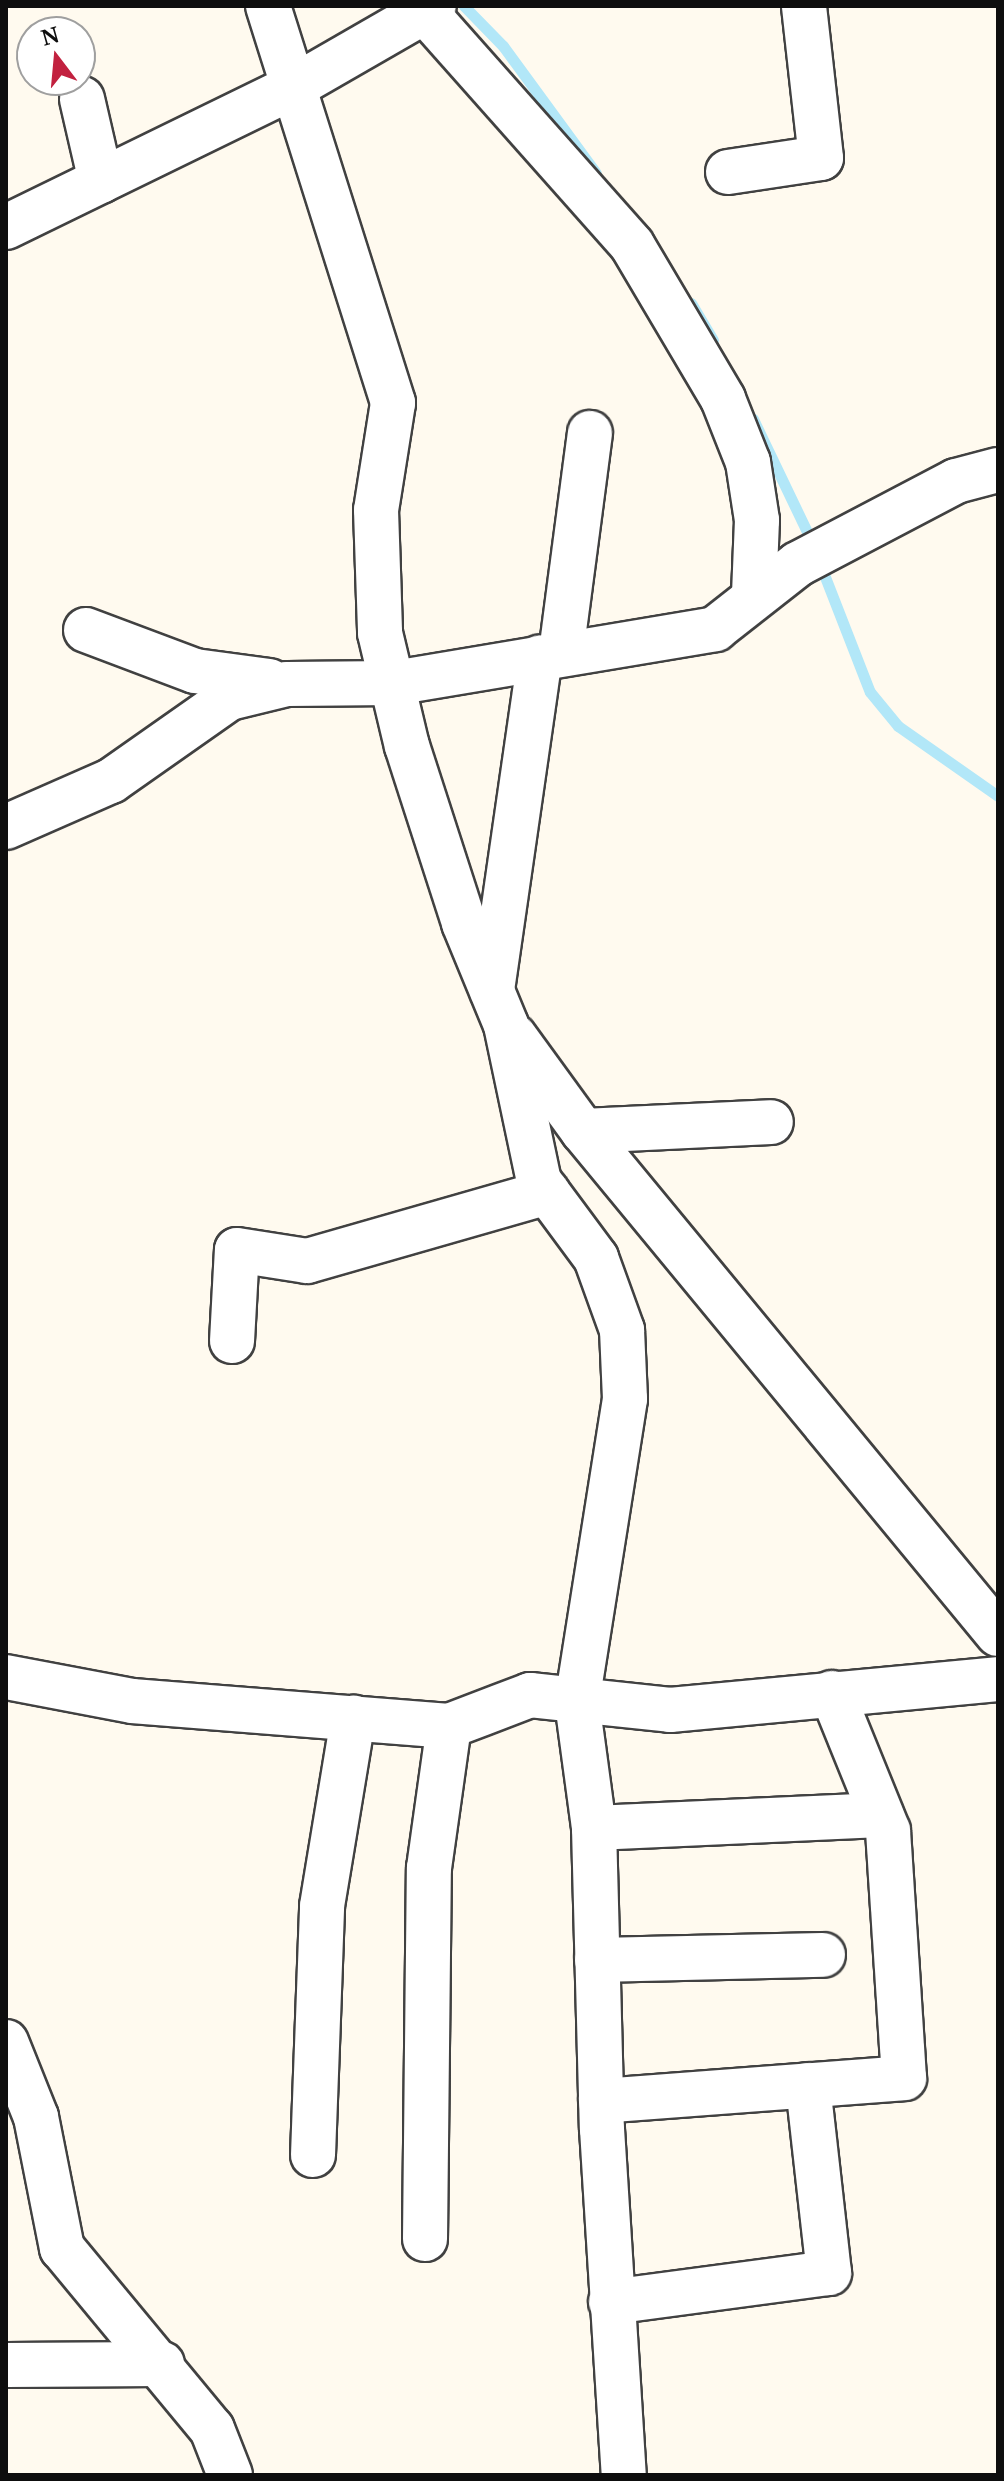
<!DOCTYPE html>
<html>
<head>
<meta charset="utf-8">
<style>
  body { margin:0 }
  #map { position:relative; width:1004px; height:2481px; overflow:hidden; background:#fffaef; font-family:"Noto Serif",serif }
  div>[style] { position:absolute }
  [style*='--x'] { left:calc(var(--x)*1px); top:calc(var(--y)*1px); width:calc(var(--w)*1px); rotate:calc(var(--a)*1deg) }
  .stream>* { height:11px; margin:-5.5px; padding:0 5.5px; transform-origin:5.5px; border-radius:5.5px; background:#b2e7f8 }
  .roads { filter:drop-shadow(2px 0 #414141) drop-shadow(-2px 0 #414141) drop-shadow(0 2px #414141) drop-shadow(0 -2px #414141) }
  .street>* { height:44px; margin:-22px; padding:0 22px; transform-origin:22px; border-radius:22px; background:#fff }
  span { translate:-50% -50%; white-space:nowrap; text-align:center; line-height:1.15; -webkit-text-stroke:8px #fff; paint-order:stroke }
  .frame { position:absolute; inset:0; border:8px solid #0e0e0e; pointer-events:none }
  .north { position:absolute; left:16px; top:16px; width:80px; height:80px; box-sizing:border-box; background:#fff; border:2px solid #9f9f9f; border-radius:50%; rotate:344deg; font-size:22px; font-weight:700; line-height:32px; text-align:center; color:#0e0e0e }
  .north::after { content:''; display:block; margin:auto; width:28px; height:36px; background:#c2213f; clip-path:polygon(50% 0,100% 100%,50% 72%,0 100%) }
</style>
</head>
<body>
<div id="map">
  <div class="stream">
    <i style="--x:464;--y:6;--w:56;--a:45.7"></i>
    <i style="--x:503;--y:46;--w:157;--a:53.8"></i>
    <i style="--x:691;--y:303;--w:43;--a:59.3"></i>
    <i style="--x:753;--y:419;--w:139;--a:64.4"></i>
    <i style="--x:820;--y:564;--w:137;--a:68.7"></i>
    <i style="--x:870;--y:692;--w:44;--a:50.5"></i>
    <i style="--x:898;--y:726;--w:122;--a:35"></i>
  </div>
  <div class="roads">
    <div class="street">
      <i style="--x:268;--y:6;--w:416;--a:72.5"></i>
      <i style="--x:393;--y:403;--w:108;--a:99"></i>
      <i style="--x:376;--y:510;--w:123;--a:88.1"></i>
      <i style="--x:380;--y:633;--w:116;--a:76.6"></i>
      <i style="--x:407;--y:746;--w:186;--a:72.1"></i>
      <i style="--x:464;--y:923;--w:110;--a:67.6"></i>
      <i style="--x:506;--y:1025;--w:159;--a:78.1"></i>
      <i style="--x:539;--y:1181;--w:96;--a:53.5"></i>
      <i style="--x:596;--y:1258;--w:77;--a:70.1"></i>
      <i style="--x:622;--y:1330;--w:69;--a:87.5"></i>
      <i style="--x:625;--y:1399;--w:307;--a:99"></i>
      <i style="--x:577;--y:1702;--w:127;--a:82.3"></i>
      <i style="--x:594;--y:1828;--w:301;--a:88.5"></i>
      <i style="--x:602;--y:2129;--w:347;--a:86.4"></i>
      <i style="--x:428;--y:15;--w:307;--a:48.4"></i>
      <i style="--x:632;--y:245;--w:179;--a:59.4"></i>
      <i style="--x:723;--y:399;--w:68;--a:68.4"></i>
      <i style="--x:748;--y:462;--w:59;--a:81.2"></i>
      <i style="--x:757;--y:520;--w:76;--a:92.3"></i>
      <i style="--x:82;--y:99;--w:84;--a:77"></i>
      <i style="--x:728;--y:172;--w:94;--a:-8.6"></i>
      <i style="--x:821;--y:158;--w:153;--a:-96.4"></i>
      <i style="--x:6;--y:227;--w:322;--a:-26"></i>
      <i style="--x:295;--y:86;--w:160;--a:-29.9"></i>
      <i style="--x:86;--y:630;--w:116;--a:20.6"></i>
      <i style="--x:195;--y:671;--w:75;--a:7.7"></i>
      <i style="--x:561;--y:653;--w:222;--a:-82.5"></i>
      <i style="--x:6;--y:827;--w:115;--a:-23.7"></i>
      <i style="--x:111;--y:781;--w:144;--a:-35.1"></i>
      <i style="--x:229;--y:698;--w:60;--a:-13.6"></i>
      <i style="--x:287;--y:684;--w:107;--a:-0.5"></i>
      <i style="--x:394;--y:683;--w:326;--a:-9.5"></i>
      <i style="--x:715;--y:629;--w:105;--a:-38.1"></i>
      <i style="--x:798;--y:564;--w:178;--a:-27.7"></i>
      <i style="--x:956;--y:481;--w:43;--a:-14.7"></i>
      <i style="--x:492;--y:990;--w:336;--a:-81.8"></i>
      <i style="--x:514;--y:1036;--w:117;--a:54"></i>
      <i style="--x:583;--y:1131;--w:652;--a:50.48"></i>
      <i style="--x:583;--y:1131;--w:188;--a:-2.7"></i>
      <i style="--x:232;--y:1341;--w:91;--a:-86.9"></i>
      <i style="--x:237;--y:1250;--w:71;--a:8.9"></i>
      <i style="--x:307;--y:1261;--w:250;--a:-16"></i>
      <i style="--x:6;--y:1677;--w:128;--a:10.8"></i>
      <i style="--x:132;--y:1701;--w:318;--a:4.5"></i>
      <i style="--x:449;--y:1726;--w:87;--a:-20.9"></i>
      <i style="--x:530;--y:1695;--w:141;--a:6.1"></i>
      <i style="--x:670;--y:1710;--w:329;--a:-5.4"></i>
      <i style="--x:594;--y:1828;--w:287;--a:-2.6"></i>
      <i style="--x:597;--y:1960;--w:226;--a:-1.3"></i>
      <i style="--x:6;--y:2042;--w:81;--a:68.2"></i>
      <i style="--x:36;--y:2117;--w:134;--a:78.8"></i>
      <i style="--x:62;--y:2248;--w:235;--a:50.4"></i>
      <i style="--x:212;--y:2429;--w:49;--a:68.6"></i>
      <i style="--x:601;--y:2101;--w:304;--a:-4.3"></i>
      <i style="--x:904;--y:2078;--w:248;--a:-93.7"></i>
      <i style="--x:888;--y:1831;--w:149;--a:-112.1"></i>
      <i style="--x:313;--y:2155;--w:249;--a:-87.9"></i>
      <i style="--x:322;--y:1906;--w:191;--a:-80.6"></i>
      <i style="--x:425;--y:2239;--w:371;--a:-89.4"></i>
      <i style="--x:429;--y:1868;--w:143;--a:-82"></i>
      <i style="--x:611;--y:2302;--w:220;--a:-7.6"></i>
      <i style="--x:829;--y:2273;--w:189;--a:-96.4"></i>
      <i style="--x:6;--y:2365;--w:156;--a:-0.4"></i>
    </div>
  </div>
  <div class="frame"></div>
  <div class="north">N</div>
</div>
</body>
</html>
